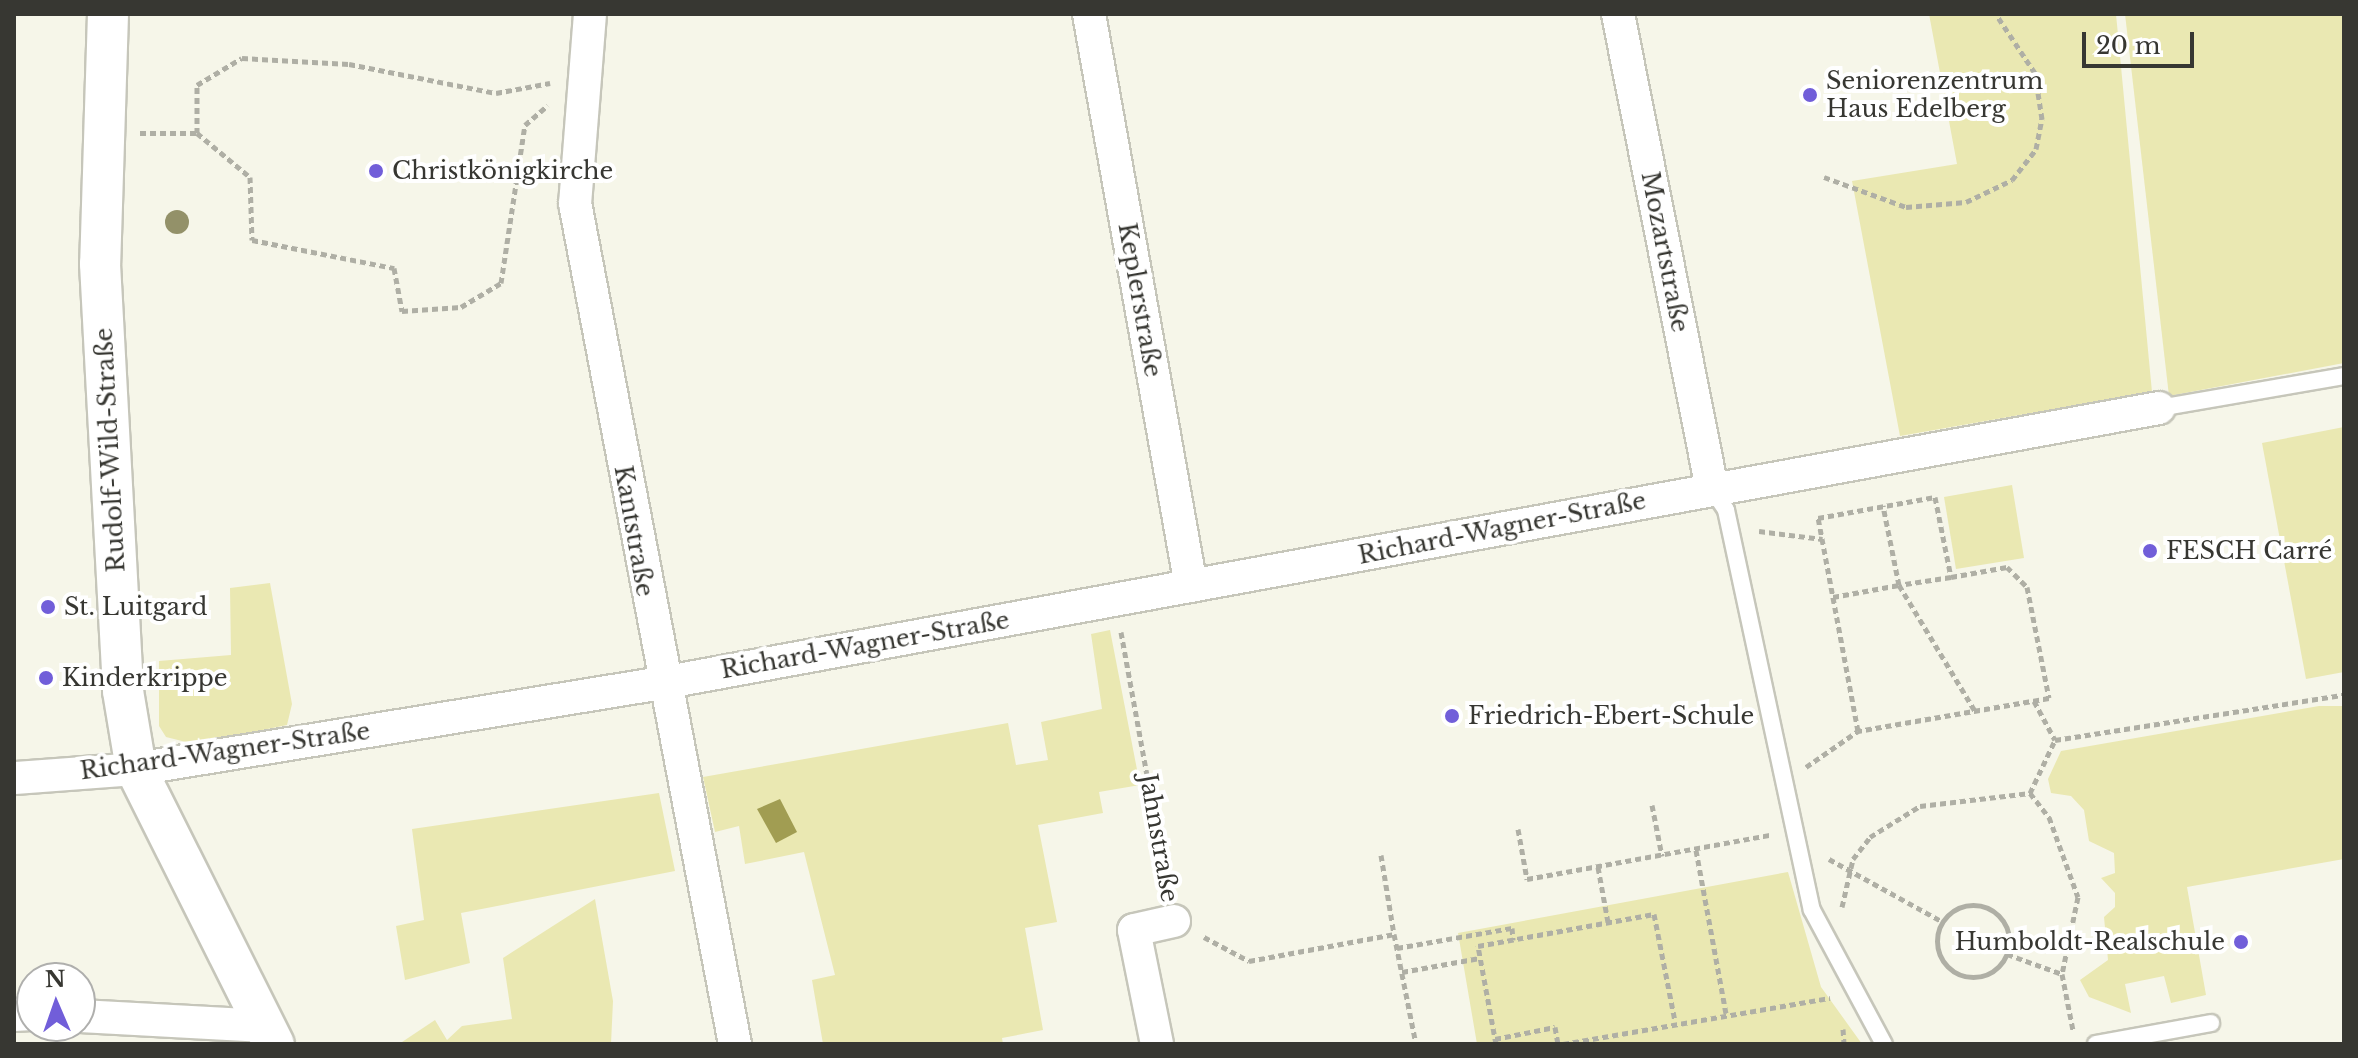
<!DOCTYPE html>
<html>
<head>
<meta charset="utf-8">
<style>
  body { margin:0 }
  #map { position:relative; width:2358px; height:1058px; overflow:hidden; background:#f6f6e9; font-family:"Libre Baskerville",serif }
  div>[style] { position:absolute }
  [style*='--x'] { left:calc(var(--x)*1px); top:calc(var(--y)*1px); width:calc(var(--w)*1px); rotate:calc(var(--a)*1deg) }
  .green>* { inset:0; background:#eae8b2 }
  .water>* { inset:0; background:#a19d52 }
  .path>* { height:5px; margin-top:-2.5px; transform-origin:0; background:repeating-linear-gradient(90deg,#afafa5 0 6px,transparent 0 10px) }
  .path>.ring { margin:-2.5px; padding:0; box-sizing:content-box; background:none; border:5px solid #afafa5; border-radius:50% }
  .roads { filter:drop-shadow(2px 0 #c6c6ba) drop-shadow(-2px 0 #c6c6ba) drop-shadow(0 2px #c6c6ba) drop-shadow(0 -2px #c6c6ba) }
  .service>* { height:16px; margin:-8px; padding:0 8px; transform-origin:8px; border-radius:8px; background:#fff }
  .minor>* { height:32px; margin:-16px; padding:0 16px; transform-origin:16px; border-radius:16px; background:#fff }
  .tertiary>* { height:40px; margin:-20px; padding:0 20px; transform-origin:20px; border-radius:20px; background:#fff }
  .trees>* { width:24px; height:24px; margin:-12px; border-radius:50%; background:#939169 }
  .dots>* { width:22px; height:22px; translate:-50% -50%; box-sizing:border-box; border:4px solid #fff; border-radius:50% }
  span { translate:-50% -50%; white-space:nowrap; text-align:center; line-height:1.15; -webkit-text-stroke:8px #fff; paint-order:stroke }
  .poi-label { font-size:24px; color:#373732 }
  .left { translate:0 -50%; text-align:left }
  .right { translate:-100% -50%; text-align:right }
  .street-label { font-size:24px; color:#373732 }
  .frame { position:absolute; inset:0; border:16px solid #373732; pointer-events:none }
  .north { position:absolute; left:16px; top:962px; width:80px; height:80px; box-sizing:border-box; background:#fff; border:2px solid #afafad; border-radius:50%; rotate:358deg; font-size:22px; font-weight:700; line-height:32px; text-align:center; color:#373732 }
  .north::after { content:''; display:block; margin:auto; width:28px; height:36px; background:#715ed9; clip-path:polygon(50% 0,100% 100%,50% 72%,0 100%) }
  .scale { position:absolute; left:2082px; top:32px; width:112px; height:36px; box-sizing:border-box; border:4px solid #373732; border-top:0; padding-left:10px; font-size:24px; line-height:28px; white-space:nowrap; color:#373732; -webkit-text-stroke:6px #fff; paint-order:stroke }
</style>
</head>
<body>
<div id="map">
  <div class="green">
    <i style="clip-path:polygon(1929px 14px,2116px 14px,2152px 392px,1900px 436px,1852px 181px,1957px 164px)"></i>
    <i style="clip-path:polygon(2125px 14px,2344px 14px,2344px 363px,2169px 396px)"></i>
    <i style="clip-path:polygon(2344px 427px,2344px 672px,2306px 679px,2262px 443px)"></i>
    <i style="clip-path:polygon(2012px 485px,2024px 558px,1956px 569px,1944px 497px)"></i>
    <i style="clip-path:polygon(270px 583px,292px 704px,287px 725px,194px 744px,166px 737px,159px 726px,159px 661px,231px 655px,230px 588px)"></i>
    <i style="clip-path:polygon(1110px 630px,1140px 785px,1099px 792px,1103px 813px,1038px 825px,1057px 922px,1025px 928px,1043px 1030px,1002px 1038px,1003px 1044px,823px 1044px,812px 980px,835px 975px,804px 852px,745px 864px,739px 826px,715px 832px,703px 777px,1008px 723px,1016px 765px,1048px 760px,1041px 722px,1102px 709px,1091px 634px)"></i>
    <i style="clip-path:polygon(2319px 706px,2344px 706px,2344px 859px,2187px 887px,2206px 995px,2171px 1003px,2164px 976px,2125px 984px,2131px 1013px,2089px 997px,2080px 980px,2108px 960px,2104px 917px,2115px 907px,2115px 893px,2101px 878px,2115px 873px,2114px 853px,2089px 841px,2084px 810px,2071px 796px,2051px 793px,2048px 779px,2061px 751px)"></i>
    <i style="clip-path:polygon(659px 793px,675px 871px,461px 913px,470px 963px,405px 980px,396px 926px,424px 920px,412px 829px)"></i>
    <i style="clip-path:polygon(1788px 872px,1821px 987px,1862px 1044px,1477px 1044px,1458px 933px)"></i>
    <i style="clip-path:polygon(595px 899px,613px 1001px,611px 1044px,399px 1044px,435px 1020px,447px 1040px,462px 1026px,512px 1019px,503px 958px)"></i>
  </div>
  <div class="water">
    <i style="clip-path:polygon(780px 799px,797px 832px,776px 843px,757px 809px)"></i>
  </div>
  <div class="path">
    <i style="--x:140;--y:133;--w:57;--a:0"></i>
    <i style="--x:197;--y:133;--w:69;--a:39.7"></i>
    <i style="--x:250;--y:177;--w:63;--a:88.2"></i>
    <i style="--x:252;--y:240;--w:145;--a:11.2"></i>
    <i style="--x:394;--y:268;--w:44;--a:79.5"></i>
    <i style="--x:402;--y:311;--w:59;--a:-3.9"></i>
    <i style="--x:461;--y:307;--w:47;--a:-31"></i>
    <i style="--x:501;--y:283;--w:160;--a:-81.4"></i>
    <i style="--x:525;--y:125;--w:30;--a:-41"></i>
    <i style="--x:197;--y:133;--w:48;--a:-90"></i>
    <i style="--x:197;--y:85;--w:52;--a:-31"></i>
    <i style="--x:242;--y:58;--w:107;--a:3.2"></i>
    <i style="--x:349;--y:64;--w:150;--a:11.2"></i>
    <i style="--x:496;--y:93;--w:55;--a:-10.5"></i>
    <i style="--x:1824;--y:177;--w:87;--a:20.1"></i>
    <i style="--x:1906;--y:207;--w:60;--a:-4.8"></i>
    <i style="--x:1966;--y:202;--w:51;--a:-25.6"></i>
    <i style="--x:2012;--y:180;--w:39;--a:-52"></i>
    <i style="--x:2036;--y:149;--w:31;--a:-79"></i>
    <i style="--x:2042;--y:119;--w:47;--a:-98.7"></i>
    <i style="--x:2035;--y:73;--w:71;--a:-123.5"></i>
    <i style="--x:1935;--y:497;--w:82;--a:78.7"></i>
    <i style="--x:1951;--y:577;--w:57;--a:-10.1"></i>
    <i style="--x:2007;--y:567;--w:28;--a:45"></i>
    <i style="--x:2027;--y:587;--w:113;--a:78.8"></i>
    <i style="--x:2049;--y:698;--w:194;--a:170.2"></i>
    <i style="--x:1858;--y:731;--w:217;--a:-100.6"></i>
    <i style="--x:1818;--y:518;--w:119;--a:-10.2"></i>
    <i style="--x:1759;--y:531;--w:64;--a:7.2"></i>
    <i style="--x:1951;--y:577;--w:53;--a:171.3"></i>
    <i style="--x:1899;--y:585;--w:147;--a:58.9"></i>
    <i style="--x:1833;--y:597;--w:67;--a:-10.3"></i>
    <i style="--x:1899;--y:585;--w:81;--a:-101.4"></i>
    <i style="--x:1121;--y:632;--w:262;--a:79.7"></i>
    <i style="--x:2034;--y:701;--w:44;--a:61.7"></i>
    <i style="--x:1806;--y:767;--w:63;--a:-34.7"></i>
    <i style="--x:2030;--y:793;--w:31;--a:52"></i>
    <i style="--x:2049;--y:817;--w:85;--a:70.1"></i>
    <i style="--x:2078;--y:897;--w:79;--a:101.7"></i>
    <i style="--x:1652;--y:805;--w:52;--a:78.9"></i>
    <i style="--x:1518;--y:829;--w:51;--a:79.8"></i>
    <i style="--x:1527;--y:879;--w:247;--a:-10.3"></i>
    <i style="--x:1696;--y:850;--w:166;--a:79.6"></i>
    <i style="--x:1381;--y:855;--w:80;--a:80.7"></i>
    <i style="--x:1829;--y:859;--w:130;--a:28.9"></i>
    <i style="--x:1598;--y:867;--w:56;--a:79.7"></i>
    <i class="ring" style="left:1937px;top:905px;width:67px;height:67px"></i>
    <i style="--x:1842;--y:907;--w:49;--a:-77.1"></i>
    <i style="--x:1853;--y:859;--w:28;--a:-52"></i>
    <i style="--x:1870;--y:837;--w:59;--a:-31.8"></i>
    <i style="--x:1920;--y:806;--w:111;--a:-6.7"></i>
    <i style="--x:2030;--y:793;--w:59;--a:-64.7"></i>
    <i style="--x:2055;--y:740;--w:292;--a:-8.9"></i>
    <i style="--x:1204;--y:937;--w:51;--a:28.1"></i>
    <i style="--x:1249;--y:961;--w:147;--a:-10.5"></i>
    <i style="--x:1394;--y:934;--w:112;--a:78.7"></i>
    <i style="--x:1397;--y:948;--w:117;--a:-9.9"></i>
    <i style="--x:1512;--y:928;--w:12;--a:85"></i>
    <i style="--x:2007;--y:954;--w:59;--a:20"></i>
    <i style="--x:2062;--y:974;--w:57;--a:78.9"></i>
    <i style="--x:1402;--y:972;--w:79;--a:-10.2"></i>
    <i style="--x:1843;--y:1029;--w:15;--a:86"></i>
    <i style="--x:1495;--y:1039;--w:61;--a:-11.3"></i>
    <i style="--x:1555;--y:1027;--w:17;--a:80"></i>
    <i style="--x:1496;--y:1044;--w:100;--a:-100.4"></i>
    <i style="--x:1478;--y:946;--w:179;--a:-10.3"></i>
    <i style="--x:1654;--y:914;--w:109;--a:78.9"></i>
    <i style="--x:1563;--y:1044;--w:271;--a:-9.8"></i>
  </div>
  <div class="roads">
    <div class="service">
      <i style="--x:2159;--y:408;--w:188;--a:-9.8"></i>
      <i style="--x:1712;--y:489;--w:25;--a:56"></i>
      <i style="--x:1726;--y:510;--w:409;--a:77.9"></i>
      <i style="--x:1812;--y:910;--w:152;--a:61.8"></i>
      <i style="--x:2096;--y:1044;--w:117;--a:-10.3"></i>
    </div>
    <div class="minor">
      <i style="--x:590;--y:14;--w:190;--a:94.5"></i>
      <i style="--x:575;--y:203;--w:856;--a:79.23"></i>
      <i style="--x:1089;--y:14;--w:581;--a:79.89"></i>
      <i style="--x:1618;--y:14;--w:484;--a:78.8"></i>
      <i style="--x:14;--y:778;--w:122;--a:-4.2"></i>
      <i style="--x:136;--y:769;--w:533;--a:-9.29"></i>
      <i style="--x:662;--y:683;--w:1522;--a:-10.41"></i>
      <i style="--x:14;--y:1015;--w:18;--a:-3"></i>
      <i style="--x:80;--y:1016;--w:185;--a:3.1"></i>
      <i style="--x:1157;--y:1044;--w:116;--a:-101.4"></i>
      <i style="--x:1134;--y:930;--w:41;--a:-12.7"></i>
    </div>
    <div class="tertiary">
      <i style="--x:108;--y:14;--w:250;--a:91.8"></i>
      <i style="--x:100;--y:264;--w:428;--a:86.9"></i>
      <i style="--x:123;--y:691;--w:79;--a:80.5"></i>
      <i style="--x:136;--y:769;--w:308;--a:63.4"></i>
    </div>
  </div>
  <div class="trees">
    <i style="left:177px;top:222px"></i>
  </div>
  <div class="dots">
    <i style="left:1810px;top:95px;background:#715ed9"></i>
    <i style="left:376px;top:171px;background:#715ed9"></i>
    <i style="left:2150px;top:551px;background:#715ed9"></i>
    <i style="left:48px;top:607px;background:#715ed9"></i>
    <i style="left:46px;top:678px;background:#715ed9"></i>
    <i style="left:1452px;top:716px;background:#715ed9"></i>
    <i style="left:2241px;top:942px;background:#715ed9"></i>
  </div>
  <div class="poi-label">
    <span class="left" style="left:1826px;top:95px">Seniorenzentrum<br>Haus Edelberg</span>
    <span class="left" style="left:392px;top:171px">Christkönigkirche</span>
    <span class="left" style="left:2166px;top:551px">FESCH Carré</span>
    <span class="left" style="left:64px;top:607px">St. Luitgard</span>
    <span class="left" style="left:62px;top:678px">Kinderkrippe</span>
    <span class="left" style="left:1468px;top:716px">Friedrich-Ebert-Schule</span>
    <span class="right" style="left:2225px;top:942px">Humboldt-Realschule</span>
  </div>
  <div class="street-label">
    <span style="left:1665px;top:252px;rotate:79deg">Mozartstraße</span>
    <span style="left:1140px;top:300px;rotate:80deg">Keplerstraße</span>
    <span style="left:110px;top:450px;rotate:-93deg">Rudolf-Wild-Straße</span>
    <span style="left:1502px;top:528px;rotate:-11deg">Richard-Wagner-Straße</span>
    <span style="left:634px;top:531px;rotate:80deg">Kantstraße</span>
    <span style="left:865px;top:645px;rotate:-10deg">Richard-Wagner-Straße</span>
    <span style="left:225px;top:751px;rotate:-8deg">Richard-Wagner-Straße</span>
    <span style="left:1159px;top:838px;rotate:80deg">Jahnstraße</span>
  </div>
  <div class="frame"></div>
  <div class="north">N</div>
  <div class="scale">20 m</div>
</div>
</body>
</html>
